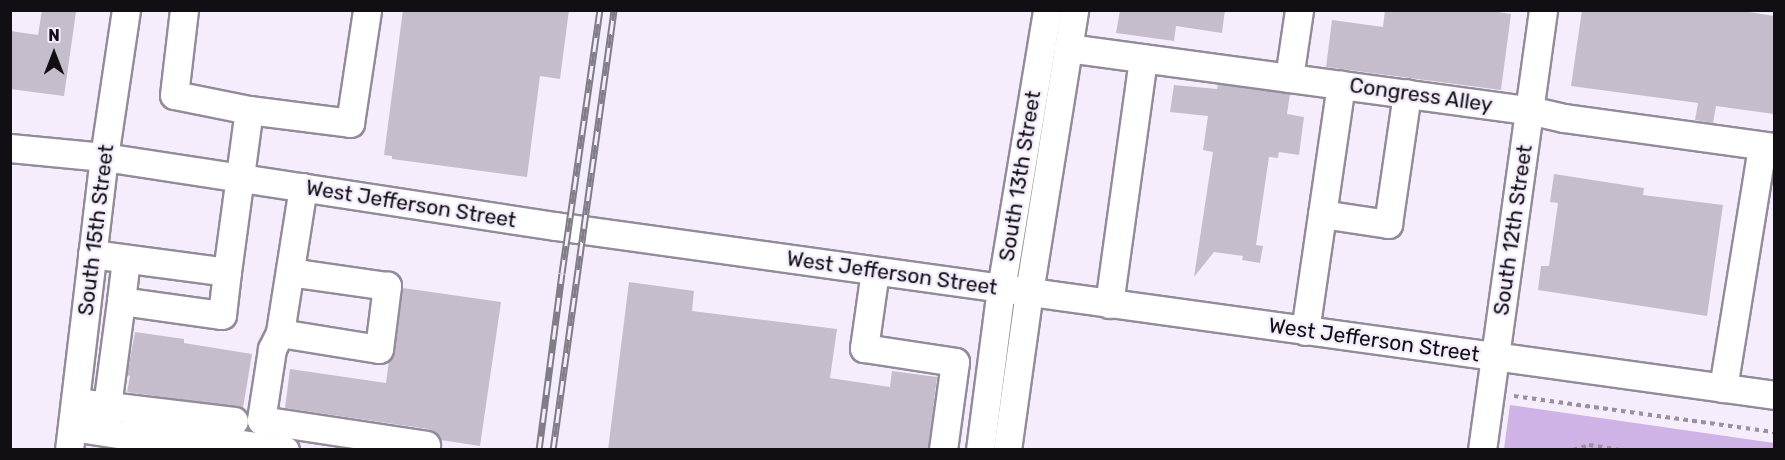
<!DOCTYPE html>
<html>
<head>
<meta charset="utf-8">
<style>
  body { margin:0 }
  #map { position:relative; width:1785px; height:460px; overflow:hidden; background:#f5edfc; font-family:Rubik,sans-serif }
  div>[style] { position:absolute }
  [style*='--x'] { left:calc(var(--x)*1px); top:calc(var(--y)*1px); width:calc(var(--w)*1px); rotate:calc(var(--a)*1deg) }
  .green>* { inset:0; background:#cfb2e6 }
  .building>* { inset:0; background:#c5bdcb }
  .path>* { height:4px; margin-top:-2px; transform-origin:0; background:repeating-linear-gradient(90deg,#98929c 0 4.5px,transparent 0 9px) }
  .roads { filter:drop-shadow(2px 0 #938b99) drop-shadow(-2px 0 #938b99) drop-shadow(0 2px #938b99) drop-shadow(0 -2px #938b99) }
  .minor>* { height:27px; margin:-13.5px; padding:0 13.5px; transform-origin:13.5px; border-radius:13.5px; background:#fff }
  .rail>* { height:7px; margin-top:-3.5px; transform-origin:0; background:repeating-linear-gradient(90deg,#f5edfc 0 14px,#817c85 0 28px); box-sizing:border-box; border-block:2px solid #817c85 }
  span { translate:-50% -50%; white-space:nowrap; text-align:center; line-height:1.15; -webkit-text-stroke:5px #f5edfc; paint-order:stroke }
  .street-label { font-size:21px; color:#110f13 }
  .frame { position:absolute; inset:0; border:12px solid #110f13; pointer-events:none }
  .north { position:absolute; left:24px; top:24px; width:60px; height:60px; -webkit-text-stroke:4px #f5edfc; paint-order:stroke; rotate:0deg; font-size:16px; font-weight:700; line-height:24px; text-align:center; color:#110f13 }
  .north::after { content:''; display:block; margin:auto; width:21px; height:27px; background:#110f13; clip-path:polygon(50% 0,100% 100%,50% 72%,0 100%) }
</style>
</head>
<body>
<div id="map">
  <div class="green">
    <i style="clip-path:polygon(1510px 405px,1774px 443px,1774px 449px,1504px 449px)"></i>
  </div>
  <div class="building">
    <i style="clip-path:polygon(42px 10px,76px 12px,64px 96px,10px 89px,10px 31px,38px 35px)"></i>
    <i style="clip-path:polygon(403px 10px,569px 10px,560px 79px,540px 76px,527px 177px,392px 159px,392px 156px,384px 155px)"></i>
    <i style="clip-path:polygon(1120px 10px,1225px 10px,1222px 33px,1176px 26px,1174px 41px,1116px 33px)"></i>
    <i style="clip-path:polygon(1385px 10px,1485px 10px,1511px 14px,1501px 90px,1326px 67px,1332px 20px,1383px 27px)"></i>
    <i style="clip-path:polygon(1582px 10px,1737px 10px,1774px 16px,1774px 114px,1716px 106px,1713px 123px,1695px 120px,1698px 103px,1571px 86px)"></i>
    <i style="clip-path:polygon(1218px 84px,1290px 94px,1287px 114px,1304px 117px,1299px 155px,1279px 152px,1278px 158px,1269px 157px,1256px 245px,1263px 246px,1260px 263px,1242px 260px,1243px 256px,1214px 252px,1194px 277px,1213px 152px,1203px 150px,1208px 116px,1170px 112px,1174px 85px,1217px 89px)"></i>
    <i style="clip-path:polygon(1554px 174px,1644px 188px,1643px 195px,1723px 205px,1707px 316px,1538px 290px,1541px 266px,1549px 266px,1558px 203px,1550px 202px)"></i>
    <i style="clip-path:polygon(629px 282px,694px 291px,692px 311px,837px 329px,830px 378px,890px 387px,892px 371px,937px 377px,928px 450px,608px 450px)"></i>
    <i style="clip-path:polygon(403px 288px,501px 302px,480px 446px,441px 440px,436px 433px,428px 429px,285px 408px,290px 369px,386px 383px,389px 360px,395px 351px)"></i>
    <i style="clip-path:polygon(135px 332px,184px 339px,184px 343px,252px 354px,243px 408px,127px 392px,130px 376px,127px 375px)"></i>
  </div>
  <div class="path">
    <i style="--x:1514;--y:396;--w:262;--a:7.9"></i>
    <i style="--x:1573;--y:450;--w:17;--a:-17"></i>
    <i style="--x:1589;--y:445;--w:33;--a:9"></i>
  </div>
  <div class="roads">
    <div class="minor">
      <i style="--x:1068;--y:48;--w:465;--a:7.7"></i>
      <i style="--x:1529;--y:110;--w:36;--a:13"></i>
      <i style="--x:1564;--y:118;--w:212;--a:7.9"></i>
      <i style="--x:1289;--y:78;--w:69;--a:-81.6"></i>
      <i style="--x:249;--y:110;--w:102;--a:7.3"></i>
      <i style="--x:350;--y:123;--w:114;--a:-81.4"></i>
      <i style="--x:10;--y:148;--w:94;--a:5.5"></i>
      <i style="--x:104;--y:157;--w:456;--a:8.7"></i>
      <i style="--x:555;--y:226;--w:1231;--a:7.89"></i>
      <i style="--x:303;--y:187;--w:148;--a:99"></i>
      <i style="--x:280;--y:333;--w:18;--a:117"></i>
      <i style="--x:272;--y:349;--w:72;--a:98.8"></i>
      <i style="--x:261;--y:420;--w:167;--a:8.6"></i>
      <i style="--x:1322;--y:214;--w:67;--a:8.6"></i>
      <i style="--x:1388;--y:224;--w:132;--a:-81.7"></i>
      <i style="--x:92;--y:254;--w:136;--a:7.6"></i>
      <i style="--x:227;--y:272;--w:163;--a:-82.3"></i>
      <i style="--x:249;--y:110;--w:76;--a:-168.7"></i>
      <i style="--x:174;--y:95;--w:86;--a:-83.3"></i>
      <i style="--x:126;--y:259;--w:42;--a:96.8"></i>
      <i style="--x:121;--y:301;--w:102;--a:7.9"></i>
      <i style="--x:222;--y:315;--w:43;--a:-83.4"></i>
      <i style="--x:875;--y:271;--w:78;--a:98.1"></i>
      <i style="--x:864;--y:348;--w:92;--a:8.7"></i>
      <i style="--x:955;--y:362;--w:89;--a:97.8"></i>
      <i style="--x:1109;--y:304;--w:248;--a:-82.1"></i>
      <i style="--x:1305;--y:331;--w:249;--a:-81.7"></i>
      <i style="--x:280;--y:333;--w:100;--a:9.2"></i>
      <i style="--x:379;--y:349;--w:64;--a:-82.8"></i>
      <i style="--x:387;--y:286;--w:98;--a:-171.8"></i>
      <i style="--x:1723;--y:388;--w:245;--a:-80.8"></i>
      <i style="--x:75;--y:402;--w:160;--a:6.8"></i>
      <i style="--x:107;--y:406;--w:106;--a:-82.4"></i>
      <i style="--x:72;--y:427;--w:54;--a:8.6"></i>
      <i style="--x:125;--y:435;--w:53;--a:0"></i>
      <i style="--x:178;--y:435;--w:108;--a:8"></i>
      <i style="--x:69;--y:450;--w:295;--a:-83.2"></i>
      <i style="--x:104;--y:157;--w:149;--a:-81.5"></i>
      <i style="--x:980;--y:450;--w:162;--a:-82.6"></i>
      <i style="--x:1001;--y:289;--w:283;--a:-80.6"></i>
      <i style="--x:1007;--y:450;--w:160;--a:-82.1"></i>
      <i style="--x:1029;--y:292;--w:286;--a:-80.9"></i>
      <i style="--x:1482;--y:450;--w:444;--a:-82.1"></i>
    </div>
  </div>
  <div class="rail">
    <i style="--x:539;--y:450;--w:178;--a:-82.6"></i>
    <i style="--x:562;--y:273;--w:266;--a:-81.8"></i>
    <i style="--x:553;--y:450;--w:444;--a:-82.1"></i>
  </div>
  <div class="street-label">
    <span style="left:1421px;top:95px;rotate:8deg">Congress Alley</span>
    <span style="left:1020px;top:176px;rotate:-81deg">South 13th Street</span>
    <span style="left:411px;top:204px;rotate:9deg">West Jefferson Street</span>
    <span style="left:96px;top:230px;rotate:-83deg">South 15th Street</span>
    <span style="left:1513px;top:230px;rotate:-82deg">South 12th Street</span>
    <span style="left:892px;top:273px;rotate:8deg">West Jefferson Street</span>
    <span style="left:1374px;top:340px;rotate:8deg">West Jefferson Street</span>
  </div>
  <div class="frame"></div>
  <div class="north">N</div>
</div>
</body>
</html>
